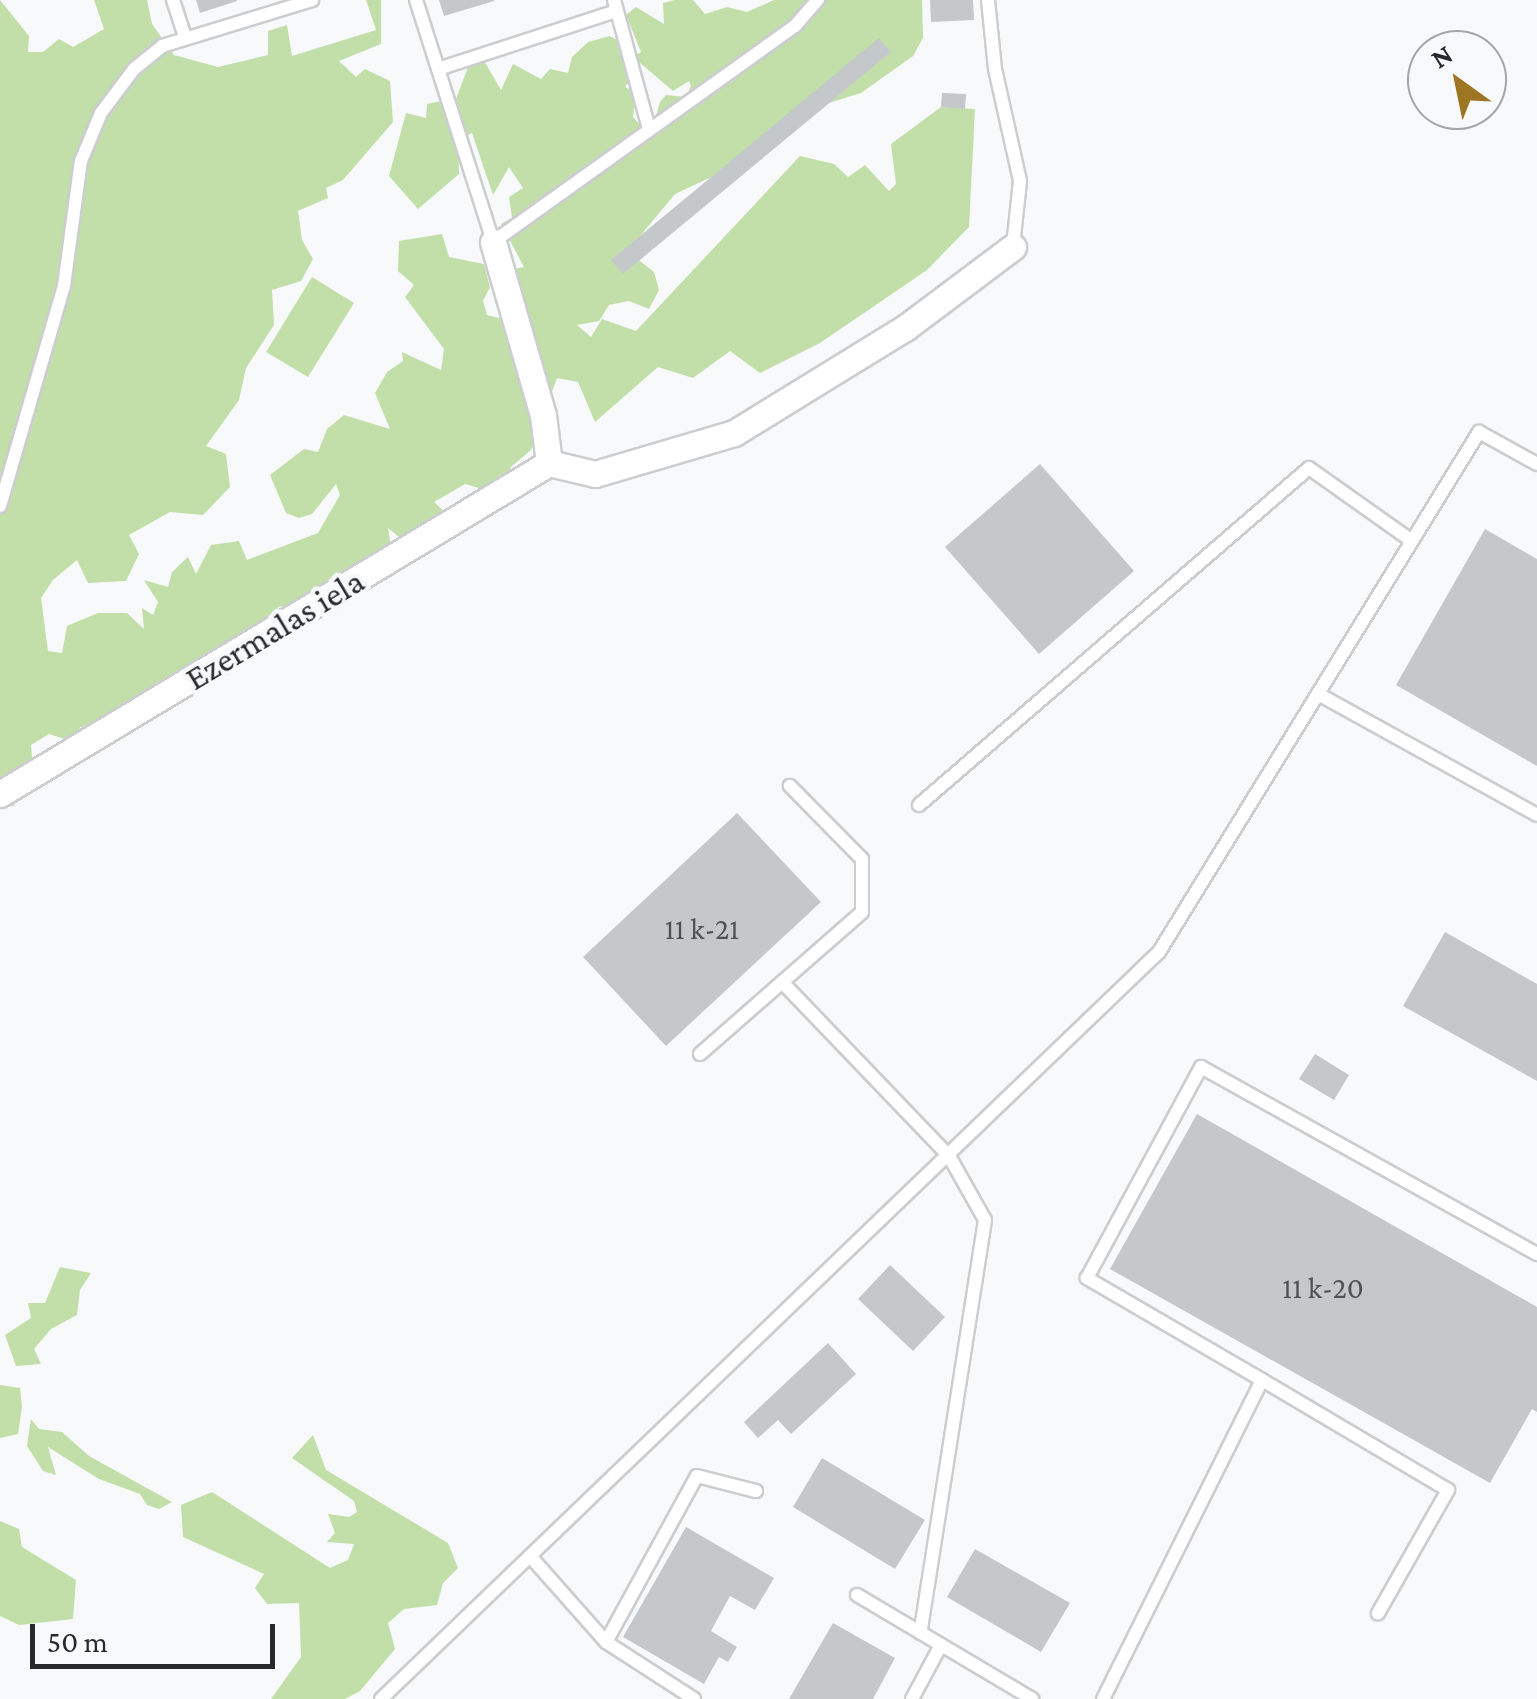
<!DOCTYPE html>
<html>
<head>
<meta charset="utf-8">
<style>
  body { margin:0 }
  #map { position:relative; width:1537px; height:1699px; overflow:hidden; background:#f7f9fb; font-family:"Crimson Pro",serif }
  div>[style] { position:absolute }
  [style*='--x'] { left:calc(var(--x)*1px); top:calc(var(--y)*1px); width:calc(var(--w)*1px); rotate:calc(var(--a)*1deg) }
  .green>* { inset:0; background:#c3dfa9 }
  .building>* { inset:0; background:#c5c8ca }
  .roads { filter:drop-shadow(2px 0 #cbcdcf) drop-shadow(-2px 0 #cbcdcf) drop-shadow(0 2px #cbcdcf) drop-shadow(0 -2px #cbcdcf) }
  .service>* { height:12px; margin:-6px; padding:0 6px; transform-origin:6px; border-radius:6px; background:#fff }
  .minor>* { height:25px; margin:-12.5px; padding:0 12.5px; transform-origin:12.5px; border-radius:12.5px; background:#fff }
  span { translate:-50% -50%; white-space:nowrap; text-align:center; line-height:1.15; -webkit-text-stroke:9px #f7f9fb; paint-order:stroke }
  .number-label { font-size:30px; color:#4f5152 }
  .number-label span { -webkit-text-stroke-width:0 }
  .street-label { font-size:35px; color:#28292a }
  .north { position:absolute; left:1407px; top:30px; width:100px; height:100px; box-sizing:border-box; background:#f7f9fb; border:2px solid #a4a6a7; border-radius:50%; rotate:327deg; font-size:28px; font-weight:700; line-height:40px; text-align:center; color:#28292a }
  .north::after { content:''; display:block; margin:auto; width:35px; height:45px; background:#9e7523; clip-path:polygon(50% 0,100% 100%,50% 72%,0 100%) }
  .scale { position:absolute; left:30px; top:1624px; width:245px; height:45px; box-sizing:border-box; border:5px solid #28292a; border-top:0; padding-left:12px; font-size:30px; line-height:35px; white-space:nowrap; color:#28292a; -webkit-text-stroke:8px #f7f9fb; paint-order:stroke }
</style>
</head>
<body>
<div id="map">
  <div class="green">
    <i style="clip-path:polygon(0 0,29px 36px,28px 52px,43px 52px,59px 39px,73px 47px,104px 29px,94px 0,147px 0,152px 24px,174px 55px,218px 67px,268px 55px,268px 31px,287px 25px,292px 56px,376px 30px,366px 0,381px 0,381px 44px,339px 61px,356px 77px,365px 69px,390px 81px,393px 122px,343px 180px,326px 188px,328px 198px,298px 211px,302px 240px,313px 259px,301px 281px,272px 290px,274px 325px,246px 368px,239px 400px,206px 446px,226px 454px,230px 487px,203px 515px,170px 512px,129px 535px,139px 554px,126px 581px,88px 583px,77px 560px,53px 580px,41px 598px,48px 651px,62px 653px,67px 626px,98px 613px,127px 613px,144px 629px,142px 608px,153px 615px,158px 602px,144px 580px,168px 587px,172px 572px,188px 557px,196px 574px,211px 545px,239px 541px,247px 560px,318px 533px,340px 495px,336px 484px,312px 514px,299px 518px,286px 513px,270px 475px,304px 449px,318px 452px,327px 429px,344px 415px,390px 429px,375px 393px,387px 372px,403px 361px,402px 352px,441px 370px,444px 349px,405px 297px,414px 285px,398px 271px,399px 241px,442px 234px,449px 257px,484px 264px,490px 287px,483px 301px,487px 315px,499px 318px,507px 310px,510px 270px,524px 267px,501px 224px,512px 218px,509px 197px,523px 188px,509px 167px,493px 195px,472px 133px,458px 140px,459px 174px,418px 209px,389px 176px,406px 113px,426px 118px,427px 104px,441px 101px,450px 115px,468px 67px,483px 59px,501px 90px,513px 64px,541px 79px,550px 69px,568px 73px,572px 57px,588px 42px,610px 36px,621px 42px,631px 79px,625px 87px,636px 93px,633px 117px,650px 136px,660px 102px,666px 95px,686px 97px,691px 86px,689px 81px,673px 91px,633px 57px,641px 52px,626px 15px,636px 7px,664px 24px,663px 3px,675px 0,693px 0,705px 14px,727px 7px,747px 12px,774px 0,922px 0,923px 38px,913px 56px,861px 93px,806px 110px,735px 166px,675px 194px,636px 241px,635px 257px,654px 272px,659px 290px,649px 309px,629px 301px,609px 305px,599px 321px,577px 325px,591px 337px,602px 319px,636px 331px,800px 156px,834px 164px,848px 177px,865px 165px,889px 191px,896px 184px,891px 144px,941px 107px,975px 109px,969px 227px,927px 270px,820px 343px,760px 373px,730px 351px,693px 378px,658px 367px,595px 422px,578px 382px,557px 378px,531px 450px,511px 467px,507px 481px,489px 491px,465px 484px,434px 502px,447px 514px,404px 541px,388px 528px,391px 547px,353px 578px,344px 571px,295px 613px,290px 605px,278px 607px,276px 618px,95px 727px,80px 727px,74px 742px,49px 734px,31px 745px,33px 768px,13px 807px,0 799px)"></i>
    <i style="clip-path:polygon(312px 277px,354px 303px,308px 377px,266px 352px)"></i>
    <i style="clip-path:polygon(60px 1267px,91px 1273px,80px 1290px,77px 1315px,51px 1329px,34px 1349px,41px 1364px,16px 1366px,5px 1335px,31px 1318px,28px 1303px,45px 1303px)"></i>
    <i style="clip-path:polygon(0 1385px,20px 1388px,22px 1407px,18px 1434px,0 1438px)"></i>
    <i style="clip-path:polygon(31px 1419px,39px 1429px,62px 1432px,89px 1456px,172px 1502px,159px 1509px,147px 1505px,140px 1494px,99px 1479px,48px 1447px,56px 1475px,43px 1471px,27px 1446px)"></i>
    <i style="clip-path:polygon(313px 1435px,326px 1470px,448px 1543px,458px 1568px,443px 1583px,437px 1605px,404px 1609px,388px 1623px,395px 1649px,360px 1691px,345px 1699px,271px 1699px,301px 1657px,299px 1603px,267px 1604px,255px 1588px,264px 1574px,183px 1537px,181px 1505px,212px 1492px,330px 1568px,348px 1560px,354px 1544px,327px 1542px,335px 1533px,328px 1514px,349px 1517px,357px 1512px,354px 1501px,292px 1458px)"></i>
    <i style="clip-path:polygon(0 1521px,19px 1529px,22px 1547px,76px 1580px,73px 1619px,19px 1625px,0 1616px)"></i>
  </div>
  <div class="building">
    <i style="clip-path:polygon(196px 0,237px 0,237px 1px,200px 13px)"></i>
    <i style="clip-path:polygon(439px 0,494px 0,494px 1px,444px 16px)"></i>
    <i style="clip-path:polygon(930px 0,973px 0,974px 20px,931px 22px)"></i>
    <i style="clip-path:polygon(879px 38px,891px 52px,623px 274px,611px 260px)"></i>
    <i style="clip-path:polygon(942px 93px,966px 94px,965px 109px,941px 107px)"></i>
    <i style="clip-path:polygon(1040px 464px,1134px 571px,1039px 654px,945px 547px)"></i>
    <i style="clip-path:polygon(1485px 529px,1537px 559px,1537px 766px,1396px 685px)"></i>
    <i style="clip-path:polygon(737px 813px,821px 902px,666px 1046px,583px 957px)"></i>
    <i style="clip-path:polygon(1445px 932px,1537px 984px,1537px 1081px,1403px 1006px)"></i>
    <i style="clip-path:polygon(1315px 1054px,1349px 1075px,1334px 1100px,1299px 1079px)"></i>
    <i style="clip-path:polygon(1197px 1114px,1537px 1307px,1537px 1412px,1532px 1409px,1490px 1483px,1110px 1269px)"></i>
    <i style="clip-path:polygon(890px 1265px,945px 1317px,913px 1351px,858px 1299px)"></i>
    <i style="clip-path:polygon(828px 1343px,856px 1374px,791px 1434px,778px 1420px,758px 1438px,744px 1422px)"></i>
    <i style="clip-path:polygon(822px 1458px,925px 1520px,895px 1569px,793px 1507px)"></i>
    <i style="clip-path:polygon(686px 1527px,774px 1578px,755px 1610px,730px 1596px,711px 1631px,737px 1647px,728px 1662px,719px 1657px,704px 1684px,623px 1637px)"></i>
    <i style="clip-path:polygon(975px 1549px,1070px 1603px,1041px 1652px,947px 1597px)"></i>
    <i style="clip-path:polygon(833px 1623px,895px 1658px,873px 1699px,789px 1699px)"></i>
  </div>
  <div class="roads">
    <div class="service">
      <i style="--x:173;--y:0;--w:40;--a:72"></i>
      <i style="--x:416;--y:0;--w:254;--a:72.3"></i>
      <i style="--x:493;--y:242;--w:371;--a:-35.6"></i>
      <i style="--x:795;--y:26;--w:35;--a:-49"></i>
      <i style="--x:614;--y:0;--w:134;--a:74.8"></i>
      <i style="--x:988;--y:0;--w:69;--a:84.2"></i>
      <i style="--x:995;--y:69;--w:115;--a:77.4"></i>
      <i style="--x:1020;--y:181;--w:66;--a:96.1"></i>
      <i style="--x:438;--y:69;--w:188;--a:-18"></i>
      <i style="--x:0;--y:506;--w:229;--a:-73.8"></i>
      <i style="--x:64;--y:286;--w:126;--a:-82.3"></i>
      <i style="--x:81;--y:161;--w:52;--a:-67.4"></i>
      <i style="--x:101;--y:113;--w:55;--a:-53.1"></i>
      <i style="--x:134;--y:69;--w:36;--a:-39"></i>
      <i style="--x:162;--y:46;--w:157;--a:-17"></i>
      <i style="--x:1318;--y:694;--w:250;--a:28.9"></i>
      <i style="--x:919;--y:805;--w:515;--a:-40.83"></i>
      <i style="--x:1309;--y:468;--w:126;--a:35.3"></i>
      <i style="--x:782;--y:982;--w:241;--a:46.2"></i>
      <i style="--x:949;--y:1156;--w:73;--a:60.6"></i>
      <i style="--x:985;--y:1220;--w:418;--a:98.9"></i>
      <i style="--x:700;--y:1054;--w:215;--a:-41.2"></i>
      <i style="--x:862;--y:912;--w:53;--a:-90"></i>
      <i style="--x:862;--y:859;--w:103;--a:-134.6"></i>
      <i style="--x:1262;--y:1380;--w:203;--a:-149.8"></i>
      <i style="--x:1087;--y:1278;--w:240;--a:-61.6"></i>
      <i style="--x:1201;--y:1067;--w:385;--a:29.1"></i>
      <i style="--x:530;--y:1556;--w:115;--a:48.5"></i>
      <i style="--x:606;--y:1642;--w:105;--a:32.9"></i>
      <i style="--x:857;--y:1595;--w:204;--a:30.7"></i>
      <i style="--x:606;--y:1642;--w:189;--a:-61.3"></i>
      <i style="--x:697;--y:1476;--w:61;--a:14.3"></i>
      <i style="--x:381;--y:1699;--w:1079;--a:-43.84"></i>
      <i style="--x:1159;--y:952;--w:611;--a:-58.39"></i>
      <i style="--x:1479;--y:432;--w:66;--a:28.9"></i>
      <i style="--x:912;--y:1699;--w:61;--a:-61.8"></i>
      <i style="--x:1103;--y:1699;--w:356;--a:-63.5"></i>
      <i style="--x:1262;--y:1380;--w:216;--a:30.6"></i>
      <i style="--x:1448;--y:1490;--w:142;--a:119.6"></i>
    </div>
    <div class="minor">
      <i style="--x:493;--y:242;--w:180;--a:73.9"></i>
      <i style="--x:543;--y:415;--w:48;--a:82.9"></i>
      <i style="--x:549;--y:463;--w:47;--a:13.4"></i>
      <i style="--x:595;--y:474;--w:145;--a:-16.4"></i>
      <i style="--x:734;--y:433;--w:201;--a:-31.6"></i>
      <i style="--x:905;--y:328;--w:135;--a:-36.9"></i>
      <i style="--x:0;--y:794;--w:641;--a:-31.09"></i>
    </div>
  </div>
  <div class="number-label">
    <span style="left:702px;top:929px">11 k-21</span>
    <span style="left:1323px;top:1288px">11 k-20</span>
  </div>
  <div class="street-label">
    <span style="left:275px;top:630px;rotate:-31deg">Ezermalas iela</span>
  </div>
  <div class="north">N</div>
  <div class="scale">50 m</div>
</div>
</body>
</html>
